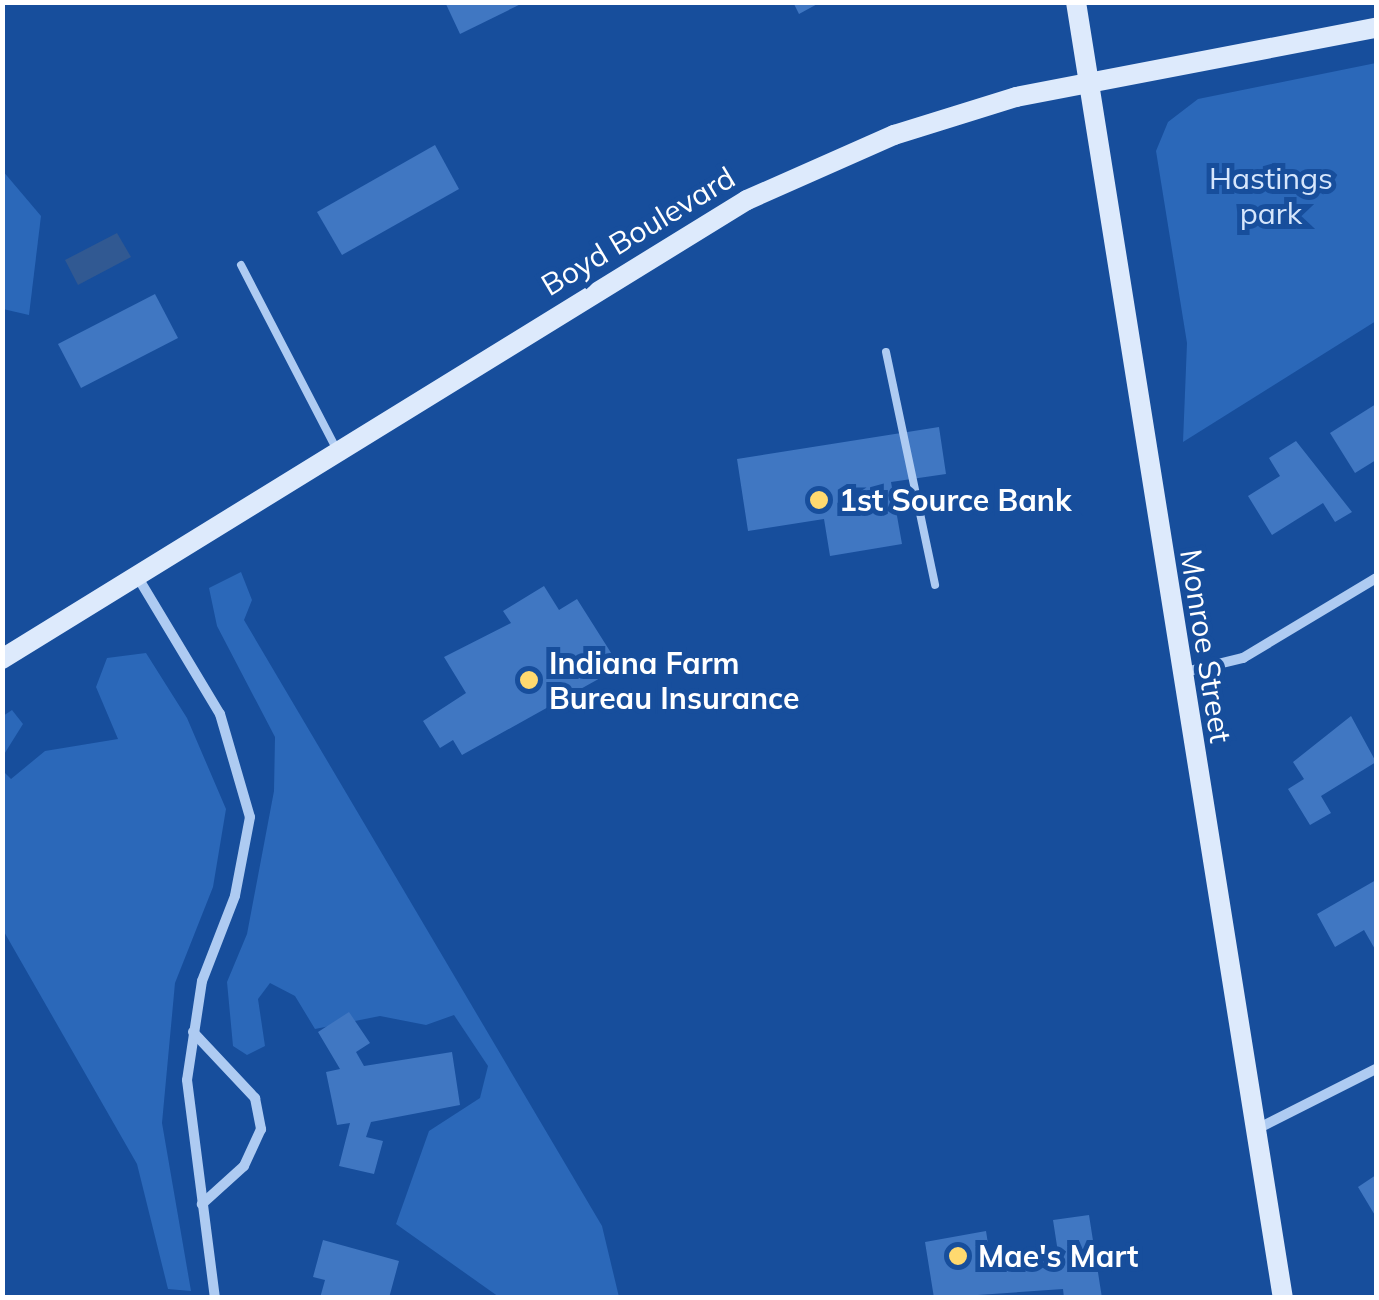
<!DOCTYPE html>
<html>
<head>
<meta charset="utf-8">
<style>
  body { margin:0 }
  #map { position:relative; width:1379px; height:1300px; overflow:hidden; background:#174e9c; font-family:Mulish,sans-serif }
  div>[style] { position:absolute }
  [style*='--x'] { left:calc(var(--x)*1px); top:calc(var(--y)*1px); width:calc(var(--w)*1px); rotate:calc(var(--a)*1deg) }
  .green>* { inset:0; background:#2b68b9 }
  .water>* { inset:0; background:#315992 }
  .building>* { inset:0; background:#4077c2 }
  .lane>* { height:8px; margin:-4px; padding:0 4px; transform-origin:4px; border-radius:4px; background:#aecbf2 }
  .street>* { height:10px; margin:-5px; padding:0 5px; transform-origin:5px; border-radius:5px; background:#aecbf2 }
  .secondary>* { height:20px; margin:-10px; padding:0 10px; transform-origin:10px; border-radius:10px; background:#ddeafc }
  .dots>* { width:28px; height:28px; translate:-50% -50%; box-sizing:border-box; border:5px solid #174e9c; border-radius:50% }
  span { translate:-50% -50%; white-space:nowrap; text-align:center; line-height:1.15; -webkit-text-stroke:10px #174e9c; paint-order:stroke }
  .park-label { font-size:30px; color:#d6e6fc }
  .street-label { font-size:30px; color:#fff }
  .poi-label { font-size:30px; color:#fff; font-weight:700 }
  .left { translate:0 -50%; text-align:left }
  .frame { position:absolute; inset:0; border:5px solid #fff; pointer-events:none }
</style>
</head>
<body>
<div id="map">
  <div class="green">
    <i style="clip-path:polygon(1376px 63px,1376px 321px,1183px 442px,1187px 343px,1156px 151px,1168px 122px,1198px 99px)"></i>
    <i style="clip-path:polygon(2px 170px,41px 216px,29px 315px,3px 309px)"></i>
    <i style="clip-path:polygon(241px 572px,252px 600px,244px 620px,602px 1226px,619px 1297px,499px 1297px,396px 1224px,429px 1131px,480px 1098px,488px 1066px,454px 1015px,426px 1025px,380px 1016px,315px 1029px,295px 996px,270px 983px,258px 999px,265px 1046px,247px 1055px,233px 1046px,227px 982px,247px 934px,274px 791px,275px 737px,217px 626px,209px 588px)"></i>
    <i style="clip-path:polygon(146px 653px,187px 718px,226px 809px,213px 887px,175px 983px,162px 1123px,191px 1291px,168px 1289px,137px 1164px,3px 930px,3px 771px,11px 779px,45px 751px,118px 739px,96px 687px,107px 658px)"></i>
    <i style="clip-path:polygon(12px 710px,23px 724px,3px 756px,3px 716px)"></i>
  </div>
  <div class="water">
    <i style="clip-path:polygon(117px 233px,131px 257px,78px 285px,65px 260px)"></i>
  </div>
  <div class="building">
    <i style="clip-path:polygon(445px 2px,525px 2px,460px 34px)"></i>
    <i style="clip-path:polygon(793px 2px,821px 2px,799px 14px)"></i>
    <i style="clip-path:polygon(435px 145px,459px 189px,342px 255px,317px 212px)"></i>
    <i style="clip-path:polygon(155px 294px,178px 338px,81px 388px,58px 344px)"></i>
    <i style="clip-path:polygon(1376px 404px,1376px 460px,1355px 473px,1330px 433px)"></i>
    <i style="clip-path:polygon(939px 427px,946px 474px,891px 482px,902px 544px,830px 556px,824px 519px,748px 531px,737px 459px)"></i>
    <i style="clip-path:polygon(1296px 441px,1352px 512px,1335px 522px,1323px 503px,1272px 535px,1248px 496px,1280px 476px,1269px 458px)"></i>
    <i style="clip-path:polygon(544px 586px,559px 610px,577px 599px,620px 667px,462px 755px,453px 740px,440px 748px,423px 721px,466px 693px,444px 657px,511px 623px,503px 611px)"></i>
    <i style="clip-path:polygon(1351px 716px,1376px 762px,1321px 796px,1331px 813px,1310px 825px,1288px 789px,1304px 779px,1293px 762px)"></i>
    <i style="clip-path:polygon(1376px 880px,1376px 951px,1364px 930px,1335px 947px,1317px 914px)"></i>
    <i style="clip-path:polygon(349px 1012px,370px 1043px,356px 1052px,364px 1066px,452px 1052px,460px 1105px,371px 1122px,366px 1137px,383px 1141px,374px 1174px,339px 1166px,350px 1123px,337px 1125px,326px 1072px,340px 1069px,318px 1032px)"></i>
    <i style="clip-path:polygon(1376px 1175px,1376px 1217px,1358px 1187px)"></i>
    <i style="clip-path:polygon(1089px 1215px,1102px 1298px,1064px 1298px,1063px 1289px,934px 1298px,925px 1242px,986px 1231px,992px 1269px,1059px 1259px,1053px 1220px)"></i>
    <i style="clip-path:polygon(323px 1240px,399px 1261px,389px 1298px,320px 1298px,325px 1280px,313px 1277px)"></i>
  </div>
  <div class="lane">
    <i style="--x:241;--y:265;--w:208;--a:62.6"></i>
    <i style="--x:886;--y:352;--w:238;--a:78.1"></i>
  </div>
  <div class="street">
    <i style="--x:137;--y:576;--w:161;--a:59"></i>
    <i style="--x:220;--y:714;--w:107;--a:73.8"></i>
    <i style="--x:250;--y:817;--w:80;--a:100.8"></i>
    <i style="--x:235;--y:896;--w:91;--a:111.2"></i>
    <i style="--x:202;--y:981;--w:100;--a:98.6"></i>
    <i style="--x:187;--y:1080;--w:220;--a:82.7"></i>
    <i style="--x:1181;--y:673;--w:64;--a:-13.6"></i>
    <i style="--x:1243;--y:658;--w:155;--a:-31"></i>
    <i style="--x:193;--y:1032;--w:91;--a:46.8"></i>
    <i style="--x:255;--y:1098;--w:32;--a:79"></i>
    <i style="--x:261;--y:1129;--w:41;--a:114.7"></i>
    <i style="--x:244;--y:1166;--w:57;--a:137.9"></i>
    <i style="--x:1257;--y:1129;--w:133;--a:-26.8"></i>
  </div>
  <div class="secondary">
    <i style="--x:1076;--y:2;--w:1312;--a:80.93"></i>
    <i style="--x:2;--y:659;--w:875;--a:-31.64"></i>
    <i style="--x:747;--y:200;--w:161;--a:-23.9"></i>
    <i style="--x:894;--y:135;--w:128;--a:-17.3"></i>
    <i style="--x:1016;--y:97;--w:367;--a:-10.9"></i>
  </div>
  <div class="dots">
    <i style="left:819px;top:500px;background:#ffd96f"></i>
    <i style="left:529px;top:680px;background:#ffd96f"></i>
    <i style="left:958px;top:1256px;background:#ffd96f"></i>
  </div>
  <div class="park-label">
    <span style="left:1271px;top:195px">Hastings<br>park</span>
  </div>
  <div class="street-label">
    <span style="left:638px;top:231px;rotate:-31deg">Boyd Boulevard</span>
    <span style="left:1206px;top:646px;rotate:81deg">Monroe Street</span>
  </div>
  <div class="poi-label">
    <span class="left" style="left:839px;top:500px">1st Source Bank</span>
    <span class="left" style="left:549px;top:680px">Indiana Farm<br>Bureau Insurance</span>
    <span class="left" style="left:978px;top:1256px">Mae's Mart</span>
  </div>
  <div class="frame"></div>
</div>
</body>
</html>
